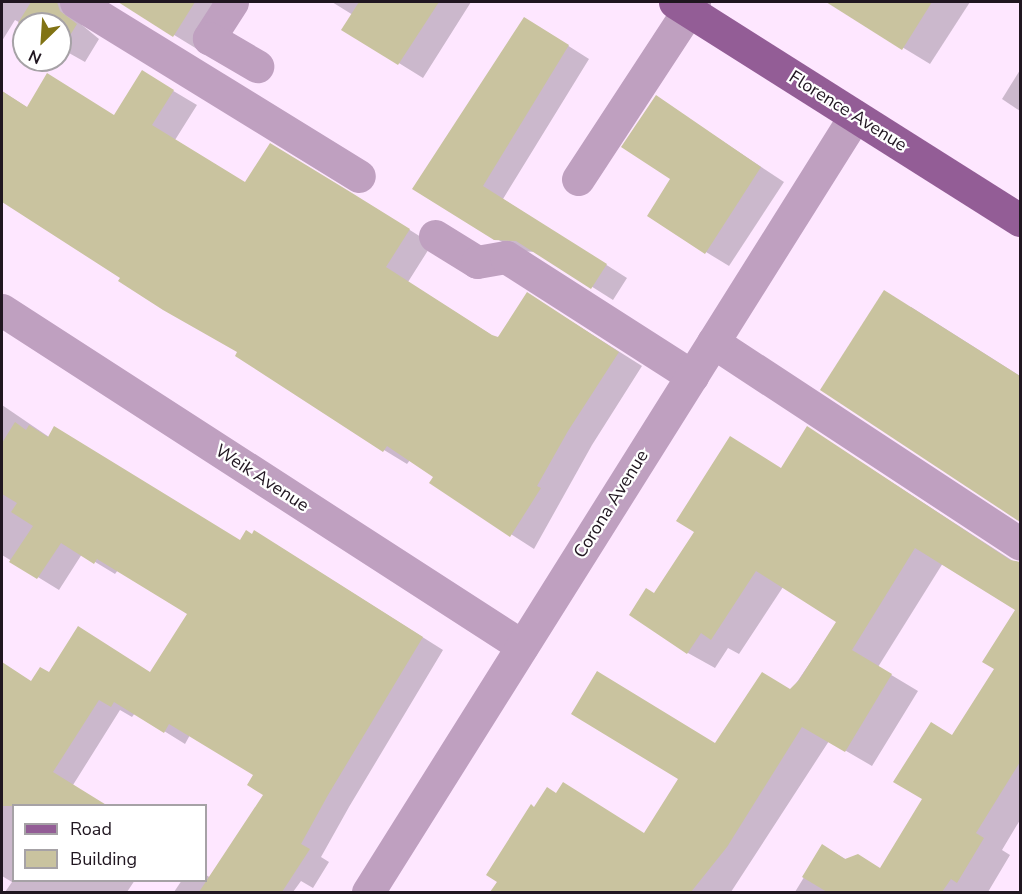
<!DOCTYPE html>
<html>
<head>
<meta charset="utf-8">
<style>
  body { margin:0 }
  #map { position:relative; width:1022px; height:894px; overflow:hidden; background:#fee7ff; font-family:"Nunito Sans",sans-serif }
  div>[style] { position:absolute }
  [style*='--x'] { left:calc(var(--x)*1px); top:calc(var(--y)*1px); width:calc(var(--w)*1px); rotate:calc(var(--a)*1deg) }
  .shadow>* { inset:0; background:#0003 }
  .building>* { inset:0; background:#c9c39f }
  .minor>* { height:33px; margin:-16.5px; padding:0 16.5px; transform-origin:16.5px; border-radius:16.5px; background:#bfa0c0 }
  .major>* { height:33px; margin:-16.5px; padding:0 16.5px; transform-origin:16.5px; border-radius:16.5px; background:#935d96 }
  span { translate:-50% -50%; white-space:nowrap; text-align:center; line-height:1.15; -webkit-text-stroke:4.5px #fff; paint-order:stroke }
  .street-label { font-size:18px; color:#201620 }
  .frame { position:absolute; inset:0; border:3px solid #201620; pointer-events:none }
  .legend { position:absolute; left:12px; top:804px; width:195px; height:78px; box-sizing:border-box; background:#fff; border:2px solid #a6a2a6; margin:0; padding:8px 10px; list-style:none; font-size:18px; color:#201620 }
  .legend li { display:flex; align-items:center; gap:12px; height:30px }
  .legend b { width:30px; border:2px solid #a6a2a6 }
  .north { position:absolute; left:12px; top:12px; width:60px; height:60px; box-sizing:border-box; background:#fff; border:2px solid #a6a2a6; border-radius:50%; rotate:205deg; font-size:16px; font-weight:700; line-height:24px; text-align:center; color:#201620 }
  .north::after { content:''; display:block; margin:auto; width:21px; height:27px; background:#817314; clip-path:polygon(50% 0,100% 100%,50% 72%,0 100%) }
</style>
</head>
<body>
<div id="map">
  <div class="shadow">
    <i style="clip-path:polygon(2px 2px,90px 2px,82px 25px,99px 39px,85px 62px,60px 48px,60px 24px,24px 25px,15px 20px,2px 41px)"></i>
    <i style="clip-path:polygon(113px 2px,228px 2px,197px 49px,122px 3px)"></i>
    <i style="clip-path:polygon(332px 2px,471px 2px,423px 78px,344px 29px,353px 15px)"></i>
    <i style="clip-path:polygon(828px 2px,970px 2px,930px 64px)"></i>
    <i style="clip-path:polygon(545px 31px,589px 59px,503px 199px,627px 278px,613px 300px,537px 252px,517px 251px,414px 189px)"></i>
    <i style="clip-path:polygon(1020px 70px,1020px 111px,1002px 99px)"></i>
    <i style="clip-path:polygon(165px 86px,197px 105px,175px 140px,246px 184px,375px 208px,432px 244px,408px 282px,496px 338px,550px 308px,642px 366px,592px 445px,534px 549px,431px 483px,435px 476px,410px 460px,407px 464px,384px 450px,240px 352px,2px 201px,2px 91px,28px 108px,115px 116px)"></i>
    <i style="clip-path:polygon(656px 97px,784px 182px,729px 266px,706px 252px,672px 179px)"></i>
    <i style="clip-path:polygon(911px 307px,1020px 376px,1020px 520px,822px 390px)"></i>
    <i style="clip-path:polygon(2px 405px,49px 437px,241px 542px,275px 544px,443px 650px,349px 807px,321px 857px,329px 862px,313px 888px,301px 881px,293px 892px,174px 892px,182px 880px,206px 880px,206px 875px,211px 878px,265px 794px,255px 775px,190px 735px,185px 744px,135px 713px,132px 717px,120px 710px,73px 785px,14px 806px,14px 880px,135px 880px,127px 892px,5px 892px,12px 882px,2px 876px,2px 666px,31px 683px,50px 674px,151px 673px,189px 613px,118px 570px,115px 574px,82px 554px,59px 590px,2px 555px)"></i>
    <i style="clip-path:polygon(808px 428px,1013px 561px,1020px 562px,1020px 820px,1002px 850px,1010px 855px,988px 892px,795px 892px,823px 846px,847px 860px,881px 869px,924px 799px,953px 736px,996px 669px,1018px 609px,943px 563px,878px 667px,918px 691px,872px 766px,829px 741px,731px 892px,492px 892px,535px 808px,645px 834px,716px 744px,791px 691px,838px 621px,783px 587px,739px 654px,728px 648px,715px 668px,688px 653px,655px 595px,782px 469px)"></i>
  </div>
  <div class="building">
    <i style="clip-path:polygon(31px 2px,57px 2px,60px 11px,77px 24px,61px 50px,60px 24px,24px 27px,18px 23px)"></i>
    <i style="clip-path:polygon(118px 2px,195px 2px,173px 37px)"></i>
    <i style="clip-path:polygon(359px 2px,439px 2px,398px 65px,341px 30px)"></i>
    <i style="clip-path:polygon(826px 2px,932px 2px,902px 50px)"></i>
    <i style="clip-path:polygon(524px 17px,569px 45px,483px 186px,607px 264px,591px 289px,516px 241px,494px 240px,412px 189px)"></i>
    <i style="clip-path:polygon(142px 70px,174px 90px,152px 125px,245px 182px,270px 143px,352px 193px,410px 229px,386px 267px,492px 335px,498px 337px,527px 292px,619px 352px,568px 431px,537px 486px,541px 488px,510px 537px,429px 483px,433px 477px,387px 446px,383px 452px,235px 356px,237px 352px,163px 310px,118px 281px,120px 278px,2px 202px,2px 91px,27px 107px,47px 73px,114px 115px)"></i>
    <i style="clip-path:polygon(656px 95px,761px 167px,705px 254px,647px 216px,670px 179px,621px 147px)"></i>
    <i style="clip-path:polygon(884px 290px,1020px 376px,1020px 522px,820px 390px)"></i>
    <i style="clip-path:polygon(15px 422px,26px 430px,29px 425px,48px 437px,54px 426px,240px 540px,246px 530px,252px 534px,254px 530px,423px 637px,328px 795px,301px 844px,310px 849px,282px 892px,199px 892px,263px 795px,247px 785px,253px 775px,169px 724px,164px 733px,114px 702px,111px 707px,99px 700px,53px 772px,108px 806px,2px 806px,2px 662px,31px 681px,40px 667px,49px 672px,78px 626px,150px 672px,187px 614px,97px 559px,94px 564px,61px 543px,37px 579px,9px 562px,33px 526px,11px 512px,17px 503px,2px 494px,2px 443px)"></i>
    <i style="clip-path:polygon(807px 426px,1010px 560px,1020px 562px,1020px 762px,976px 833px,984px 838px,957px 883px,951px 879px,942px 892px,827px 892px,802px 877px,822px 844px,845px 859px,858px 854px,880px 868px,922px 799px,893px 782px,931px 722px,952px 735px,994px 669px,982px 662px,1015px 610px,915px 548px,852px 650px,892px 674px,845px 752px,802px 727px,727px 847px,691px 892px,490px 892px,497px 882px,486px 875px,531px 804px,534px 807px,547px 787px,556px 793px,563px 782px,644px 833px,678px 779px,571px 714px,597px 671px,715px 743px,762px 672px,790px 689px,799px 680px,836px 622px,756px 571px,711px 640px,701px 633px,687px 654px,629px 615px,646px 588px,654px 593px,694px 532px,676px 521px,730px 436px,781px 468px)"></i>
  </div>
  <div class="minor">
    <i style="--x:76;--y:2;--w:332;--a:31.6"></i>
    <i style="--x:232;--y:2;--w:43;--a:122.6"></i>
    <i style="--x:209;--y:38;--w:56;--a:30.3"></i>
    <i style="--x:578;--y:179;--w:212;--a:-56.8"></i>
    <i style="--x:435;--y:236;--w:49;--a:31.8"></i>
    <i style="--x:477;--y:262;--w:29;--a:-10"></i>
    <i style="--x:506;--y:257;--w:221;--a:32.6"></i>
    <i style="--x:2;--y:310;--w:619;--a:32.87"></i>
    <i style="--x:713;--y:342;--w:367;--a:33.3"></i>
    <i style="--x:368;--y:892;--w:916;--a:-57.89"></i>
  </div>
  <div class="major">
    <i style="--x:675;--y:2;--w:408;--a:32.3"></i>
  </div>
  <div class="street-label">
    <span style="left:848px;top:111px;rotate:32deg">Florence Avenue</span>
    <span style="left:262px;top:478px;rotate:33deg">Weik Avenue</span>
    <span style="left:611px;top:504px;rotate:-58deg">Corona Avenue</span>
  </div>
  <div class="frame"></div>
  <ul class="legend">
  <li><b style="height:8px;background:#935d96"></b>Road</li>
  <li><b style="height:16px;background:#c9c39f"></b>Building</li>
  </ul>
  <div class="north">N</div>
</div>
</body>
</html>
